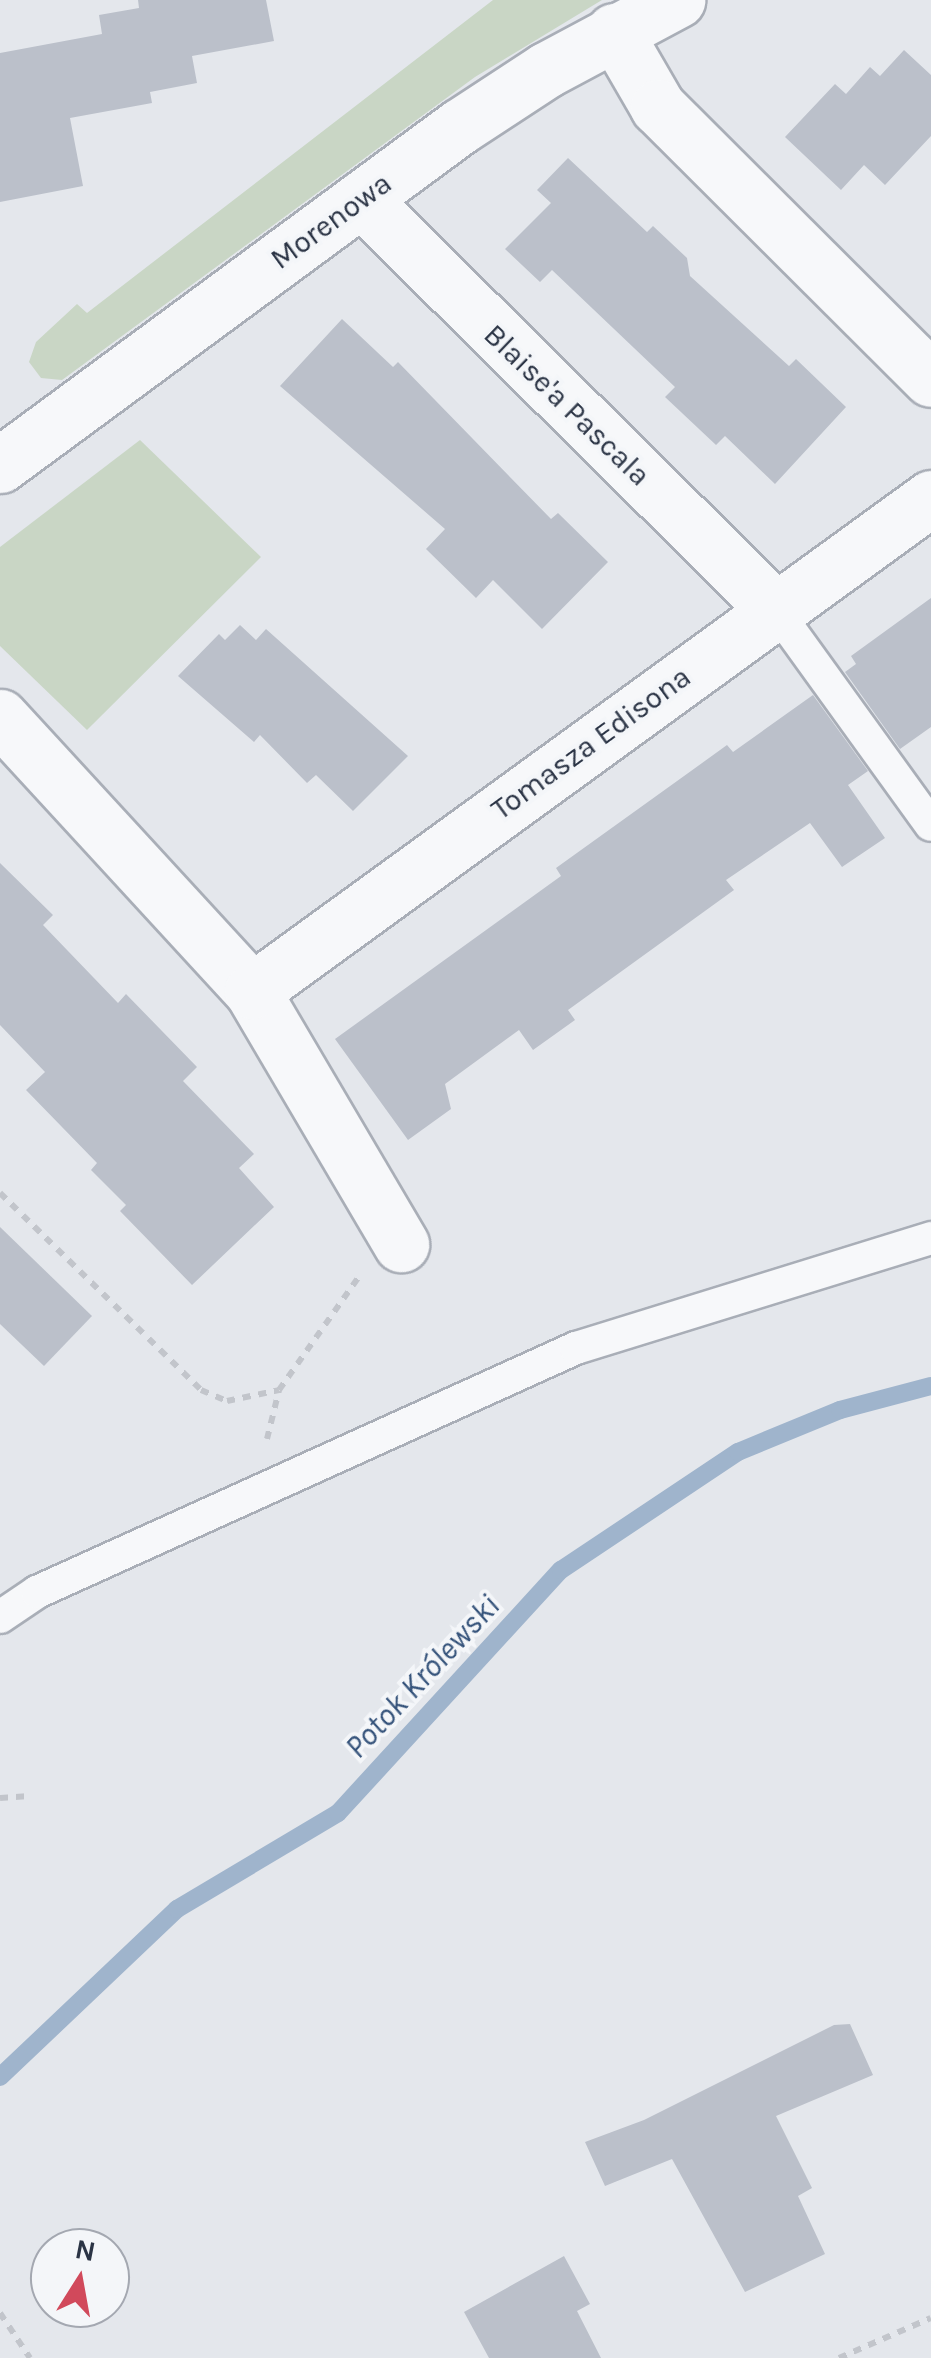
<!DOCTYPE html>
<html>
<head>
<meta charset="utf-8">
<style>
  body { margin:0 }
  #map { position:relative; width:931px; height:2358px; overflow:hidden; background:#e4e7ec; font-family:Karla,sans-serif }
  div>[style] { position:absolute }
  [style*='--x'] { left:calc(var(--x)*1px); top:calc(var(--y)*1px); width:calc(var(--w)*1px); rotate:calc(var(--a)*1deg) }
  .green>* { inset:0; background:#c9d6c5 }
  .stream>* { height:18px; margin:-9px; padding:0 9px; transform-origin:9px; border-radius:9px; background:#9fb4cc }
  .building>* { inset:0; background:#bbc0ca }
  .path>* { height:6px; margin-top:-3px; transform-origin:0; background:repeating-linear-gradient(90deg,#c2c5cb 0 8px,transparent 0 16px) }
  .roads { filter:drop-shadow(2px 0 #a9aeb7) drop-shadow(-2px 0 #a9aeb7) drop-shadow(0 2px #a9aeb7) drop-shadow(0 -2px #a9aeb7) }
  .service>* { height:32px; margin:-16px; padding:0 16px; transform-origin:16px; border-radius:16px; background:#f7f8fa }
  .minor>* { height:55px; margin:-27.5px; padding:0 27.5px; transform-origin:27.5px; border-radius:27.5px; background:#f7f8fa }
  span { translate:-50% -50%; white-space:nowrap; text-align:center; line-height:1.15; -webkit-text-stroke:8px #f4f6f9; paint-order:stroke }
  .street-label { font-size:30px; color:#2b3445 }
  .water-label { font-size:32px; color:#34527a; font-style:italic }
  .north { position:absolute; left:30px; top:2228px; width:100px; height:100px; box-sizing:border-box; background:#f4f6f9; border:2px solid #a4a8b1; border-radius:50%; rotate:11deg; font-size:28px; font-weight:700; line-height:40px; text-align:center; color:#2b3445 }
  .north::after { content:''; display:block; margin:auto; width:35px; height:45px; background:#d1495b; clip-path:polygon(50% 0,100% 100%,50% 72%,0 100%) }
</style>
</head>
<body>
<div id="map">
  <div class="green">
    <i style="clip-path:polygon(493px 0,602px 0,475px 77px,62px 380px,41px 378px,29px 362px,36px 342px,77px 304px,87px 313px)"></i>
    <i style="clip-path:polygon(140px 440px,261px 557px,87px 730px,0 646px,0 547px)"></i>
  </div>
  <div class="stream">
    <i style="--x:0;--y:2077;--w:244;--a:-43.5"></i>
    <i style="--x:177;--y:1909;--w:187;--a:-30.8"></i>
    <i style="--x:338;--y:1813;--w:330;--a:-47.5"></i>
    <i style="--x:561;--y:1570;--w:213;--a:-33.7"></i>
    <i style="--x:738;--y:1452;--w:110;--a:-22.4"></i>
    <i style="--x:840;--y:1410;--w:94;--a:-14.8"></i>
  </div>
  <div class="building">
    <i style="clip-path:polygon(138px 0,266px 0,274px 41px,192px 56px,197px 83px,150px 92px,152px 103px,70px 118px,83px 186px,0 202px,0 53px,102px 34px,99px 15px,139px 8px)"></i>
    <i style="clip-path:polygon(904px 50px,931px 75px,931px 136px,885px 185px,864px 165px,841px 190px,785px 137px,835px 84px,846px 94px,870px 67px,880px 76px)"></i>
    <i style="clip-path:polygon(568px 158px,647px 232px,653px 226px,687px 258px,690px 276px,789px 366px,796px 359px,846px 407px,775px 484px,725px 436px,716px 445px,665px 397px,675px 387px,552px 270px,540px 282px,505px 249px,551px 203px,537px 190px)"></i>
    <i style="clip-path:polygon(342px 319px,393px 367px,398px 362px,551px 519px,558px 513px,608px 562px,542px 629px,493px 580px,476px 598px,426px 549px,445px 529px,280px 386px)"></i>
    <i style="clip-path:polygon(931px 598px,931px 727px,900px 749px,845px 672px,856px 664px,851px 656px)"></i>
    <i style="clip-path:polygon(240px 625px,256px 640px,266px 629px,408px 756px,353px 811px,316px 775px,307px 783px,260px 735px,254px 742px,178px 676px,219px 634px,225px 640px)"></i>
    <i style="clip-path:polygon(813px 695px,868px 771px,848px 785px,885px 838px,842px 867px,810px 823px,726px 880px,734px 890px,568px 1010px,575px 1020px,533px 1050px,519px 1030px,445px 1084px,451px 1109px,408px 1140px,335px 1039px,561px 876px,556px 868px,691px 771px,727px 745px,733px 752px)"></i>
    <i style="clip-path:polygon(0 863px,53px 915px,43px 925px,118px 1003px,126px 994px,197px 1067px,183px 1081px,254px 1154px,239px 1168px,274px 1207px,192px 1285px,120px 1211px,126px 1205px,91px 1170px,97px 1163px,26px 1090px,45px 1072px,0 1025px)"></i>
    <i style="clip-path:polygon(0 1227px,92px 1316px,44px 1366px,0 1324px)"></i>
    <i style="clip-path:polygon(850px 2024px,873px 2075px,776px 2116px,812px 2188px,798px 2196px,825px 2254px,745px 2292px,672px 2159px,605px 2186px,585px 2142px,644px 2120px,834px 2025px)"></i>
    <i style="clip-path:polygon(564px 2256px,590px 2304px,577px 2311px,601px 2358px,489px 2358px,464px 2312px)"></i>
  </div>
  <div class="path">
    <i style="--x:0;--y:1193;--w:281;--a:44.4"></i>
    <i style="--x:201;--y:1390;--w:28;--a:23"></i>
    <i style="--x:227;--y:1401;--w:53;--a:-11.9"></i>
    <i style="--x:267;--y:1439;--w:50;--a:-76.2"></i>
    <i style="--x:279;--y:1390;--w:137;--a:-54.8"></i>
    <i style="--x:0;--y:1798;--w:26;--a:-4"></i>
    <i style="--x:0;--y:2313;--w:54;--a:56.3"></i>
    <i style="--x:839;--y:2358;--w:100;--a:-23.5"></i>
  </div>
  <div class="roads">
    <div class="service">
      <i style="--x:775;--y:609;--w:266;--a:54.2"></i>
      <i style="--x:0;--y:1617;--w:45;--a:-34"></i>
      <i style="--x:37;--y:1592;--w:592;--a:-24.36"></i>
      <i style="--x:576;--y:1348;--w:372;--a:-17.2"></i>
    </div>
    <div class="minor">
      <i style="--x:614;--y:31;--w:88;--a:59.9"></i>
      <i style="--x:658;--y:107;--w:385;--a:44.9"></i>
      <i style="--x:361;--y:199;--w:583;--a:44.72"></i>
      <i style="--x:0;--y:465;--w:570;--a:-36.37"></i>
      <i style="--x:459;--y:127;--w:104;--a:-33.2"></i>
      <i style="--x:546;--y:70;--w:149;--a:-28.1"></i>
      <i style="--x:0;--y:717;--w:372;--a:47.4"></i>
      <i style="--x:252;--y:991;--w:294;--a:59.5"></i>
      <i style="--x:252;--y:991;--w:839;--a:-35.98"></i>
    </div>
  </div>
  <div class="street-label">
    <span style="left:331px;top:221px;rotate:-36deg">Morenowa</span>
    <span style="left:567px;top:405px;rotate:44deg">Blaise'a Pascala</span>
    <span style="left:591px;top:743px;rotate:-36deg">Tomasza Edisona</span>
  </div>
  <div class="water-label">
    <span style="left:423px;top:1677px;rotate:-47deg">Potok Królewski</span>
  </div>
  <div class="north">N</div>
</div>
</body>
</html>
